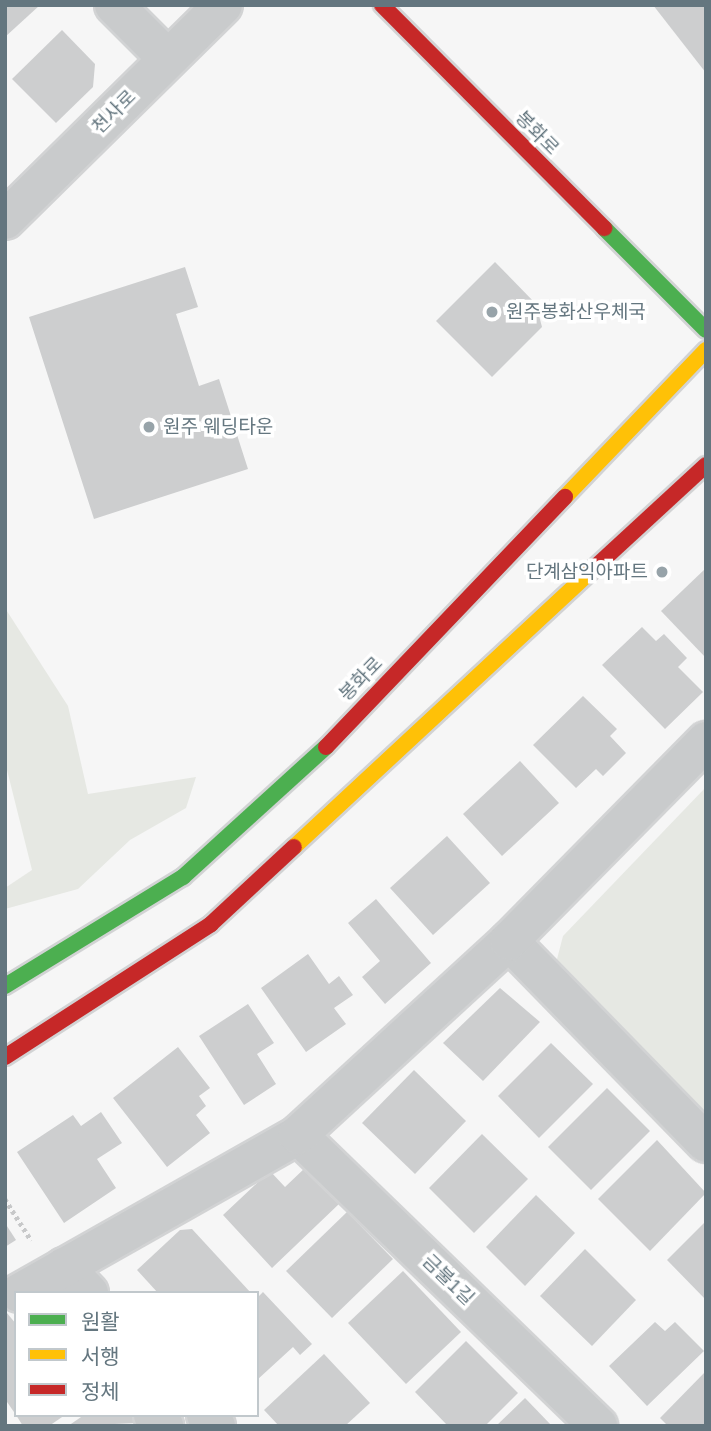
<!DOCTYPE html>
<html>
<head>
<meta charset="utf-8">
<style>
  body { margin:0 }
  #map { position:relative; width:711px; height:1431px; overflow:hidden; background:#f6f6f6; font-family:Helvetica,"Noto Sans KR",sans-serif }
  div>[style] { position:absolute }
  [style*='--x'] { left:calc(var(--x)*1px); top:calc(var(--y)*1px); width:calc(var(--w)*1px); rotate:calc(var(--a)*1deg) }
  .green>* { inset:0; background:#e6e8e3 }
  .building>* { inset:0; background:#cdcecf }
  .path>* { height:4.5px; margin-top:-2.25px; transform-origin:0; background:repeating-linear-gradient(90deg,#c7c8c9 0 3.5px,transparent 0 7px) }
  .roads { filter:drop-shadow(2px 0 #d2d3d4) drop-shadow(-2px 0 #d2d3d4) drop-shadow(0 2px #d2d3d4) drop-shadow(0 -2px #d2d3d4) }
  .street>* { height:38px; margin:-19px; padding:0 19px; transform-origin:19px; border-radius:19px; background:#c9cbcc }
  .fast>* { height:16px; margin:-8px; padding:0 8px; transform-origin:8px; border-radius:8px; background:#4caf50 }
  .slow>* { height:16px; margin:-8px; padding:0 8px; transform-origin:8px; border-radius:8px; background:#ffc107 }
  .jam>* { height:16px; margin:-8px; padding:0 8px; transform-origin:8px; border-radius:8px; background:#c62828 }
  .dots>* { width:19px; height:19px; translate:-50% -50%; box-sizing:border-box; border:4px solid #fff; border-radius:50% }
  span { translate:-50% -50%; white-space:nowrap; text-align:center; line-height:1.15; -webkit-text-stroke:7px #fff; paint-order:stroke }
  .street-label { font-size:19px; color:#64767f }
  .poi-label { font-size:19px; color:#64767f }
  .left { translate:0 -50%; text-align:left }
  .right { translate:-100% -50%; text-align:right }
  .frame { position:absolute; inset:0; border:7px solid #64767f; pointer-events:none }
  .legend { position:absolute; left:14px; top:1291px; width:245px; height:126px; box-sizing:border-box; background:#fff; border:2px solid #c1c8cc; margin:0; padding:9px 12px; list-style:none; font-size:21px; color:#64767f }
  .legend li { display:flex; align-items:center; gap:14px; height:35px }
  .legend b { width:35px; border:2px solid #c1c8cc }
</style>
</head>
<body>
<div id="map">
  <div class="green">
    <i style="clip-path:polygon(5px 608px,68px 706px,88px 794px,196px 777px,186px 808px,130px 840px,78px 889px,5px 909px,5px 888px,32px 870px,5px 762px)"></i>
    <i style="clip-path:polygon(706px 787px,706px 1118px,556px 963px,563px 936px)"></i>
  </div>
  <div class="building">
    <i style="clip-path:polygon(5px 5px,40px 5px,5px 37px)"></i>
    <i style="clip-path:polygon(653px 5px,706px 5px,706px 73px)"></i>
    <i style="clip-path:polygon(62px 30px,95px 64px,93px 87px,56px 123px,12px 79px)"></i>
    <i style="clip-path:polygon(495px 262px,536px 304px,542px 327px,492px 377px,436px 321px)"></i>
    <i style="clip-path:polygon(185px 267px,198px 307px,176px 314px,199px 386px,219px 379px,248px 469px,94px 519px,29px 317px)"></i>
    <i style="clip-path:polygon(706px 568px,706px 658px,661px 611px)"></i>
    <i style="clip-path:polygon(642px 627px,656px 641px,664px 634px,687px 658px,678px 667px,703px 692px,665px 729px,602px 665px)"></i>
    <i style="clip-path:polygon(583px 696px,617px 729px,610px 736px,626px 753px,603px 776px,596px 769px,576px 788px,533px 745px)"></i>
    <i style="clip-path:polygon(520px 761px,559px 803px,502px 856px,463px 814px)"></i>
    <i style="clip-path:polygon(447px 836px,490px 883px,433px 935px,390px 888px)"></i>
    <i style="clip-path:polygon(376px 899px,431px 963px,385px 1004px,362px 977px,380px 961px,348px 923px)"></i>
    <i style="clip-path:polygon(308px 954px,329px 984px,339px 976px,353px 995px,334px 1008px,346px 1024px,306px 1052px,261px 988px)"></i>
    <i style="clip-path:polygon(500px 988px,540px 1022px,483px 1081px,443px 1043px)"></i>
    <i style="clip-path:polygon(248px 1004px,274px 1043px,257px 1054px,276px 1084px,244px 1105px,199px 1036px)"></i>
    <i style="clip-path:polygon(551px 1043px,593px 1084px,539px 1138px,498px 1096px)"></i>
    <i style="clip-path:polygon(178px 1047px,210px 1088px,199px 1096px,206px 1106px,196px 1115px,210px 1133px,167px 1167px,113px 1098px)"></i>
    <i style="clip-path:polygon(414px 1070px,466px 1121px,415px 1174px,362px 1123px)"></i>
    <i style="clip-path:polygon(607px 1088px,650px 1131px,591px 1190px,548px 1147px)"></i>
    <i style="clip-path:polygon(101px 1112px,122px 1143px,97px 1159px,116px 1188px,64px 1223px,17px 1152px,73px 1115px,81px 1126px)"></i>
    <i style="clip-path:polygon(482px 1134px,528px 1179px,474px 1233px,429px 1188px)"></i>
    <i style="clip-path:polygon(657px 1140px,706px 1193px,650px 1251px,598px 1199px)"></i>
    <i style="clip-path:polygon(306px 1167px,340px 1203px,272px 1268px,223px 1215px,270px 1171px,285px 1187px)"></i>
    <i style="clip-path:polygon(536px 1195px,575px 1233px,525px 1286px,486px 1247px)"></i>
    <i style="clip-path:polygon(347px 1212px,393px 1259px,332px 1318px,286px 1271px)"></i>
    <i style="clip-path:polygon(706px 1221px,706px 1300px,667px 1260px)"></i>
    <i style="clip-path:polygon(5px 1223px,16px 1240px,5px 1247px)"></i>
    <i style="clip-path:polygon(192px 1229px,251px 1293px,158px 1293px,137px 1270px,180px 1230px)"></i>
    <i style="clip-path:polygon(585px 1249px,636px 1300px,592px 1346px,540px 1296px)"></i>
    <i style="clip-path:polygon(403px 1271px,461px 1332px,406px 1384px,348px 1323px)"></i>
    <i style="clip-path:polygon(263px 1292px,312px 1344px,300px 1355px,293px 1347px,257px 1380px,257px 1298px)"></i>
    <i style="clip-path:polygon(7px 1313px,16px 1324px,16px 1415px,5px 1399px)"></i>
    <i style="clip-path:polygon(655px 1322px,665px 1331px,675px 1322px,704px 1351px,647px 1406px,609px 1366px)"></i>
    <i style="clip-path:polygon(466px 1341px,518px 1393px,485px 1426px,448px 1426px,415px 1392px)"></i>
    <i style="clip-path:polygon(324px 1354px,370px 1403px,345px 1426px,279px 1426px,264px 1410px)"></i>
    <i style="clip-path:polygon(706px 1371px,706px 1426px,668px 1426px,660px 1418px)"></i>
    <i style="clip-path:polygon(525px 1398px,552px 1426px,496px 1426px)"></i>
    <i style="clip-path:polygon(16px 1415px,65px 1415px,49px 1426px,23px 1426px)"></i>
    <i style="clip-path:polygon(84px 1415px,133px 1415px,138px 1423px,68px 1426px)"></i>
  </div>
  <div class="path">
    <i style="--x:5;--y:1199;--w:49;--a:57.6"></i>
  </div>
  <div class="roads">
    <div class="street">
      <i style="--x:114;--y:5;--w:76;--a:45"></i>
      <i style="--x:5;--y:220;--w:306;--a:-44.6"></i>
      <i style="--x:509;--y:941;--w:282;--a:45.7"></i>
      <i style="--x:298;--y:1135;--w:418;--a:44.1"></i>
      <i style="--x:64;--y:1267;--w:36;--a:46"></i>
      <i style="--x:19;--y:1293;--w:321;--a:-29.5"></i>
      <i style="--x:298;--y:1135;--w:287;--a:-42.6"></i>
      <i style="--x:509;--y:941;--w:281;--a:-45.4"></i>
      <i style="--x:153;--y:1415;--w:16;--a:45"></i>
      <i style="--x:206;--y:1415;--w:15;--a:48"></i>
    </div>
    <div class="fast">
      <i style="--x:604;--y:228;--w:144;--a:45"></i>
      <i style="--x:5;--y:986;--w:209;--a:-31.5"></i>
      <i style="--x:183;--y:877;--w:193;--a:-42.3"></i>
    </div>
    <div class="slow">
      <i style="--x:565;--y:497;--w:204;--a:-46.2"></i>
      <i style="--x:294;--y:847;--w:405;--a:-42.9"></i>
    </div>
    <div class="jam">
      <i style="--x:382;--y:5;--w:315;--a:45.1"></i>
      <i style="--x:591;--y:571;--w:156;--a:-42.7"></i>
      <i style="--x:326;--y:747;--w:346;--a:-46.3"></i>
      <i style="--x:5;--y:1057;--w:245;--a:-32.8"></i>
      <i style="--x:211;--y:924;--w:113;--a:-42.9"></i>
    </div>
  </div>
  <div class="dots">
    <i style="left:492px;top:312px;background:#97a3a9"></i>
    <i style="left:149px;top:427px;background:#97a3a9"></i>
    <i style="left:662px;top:572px;background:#97a3a9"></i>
  </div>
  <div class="street-label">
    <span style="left:114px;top:112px;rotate:-45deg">천사로</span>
    <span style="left:537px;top:133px;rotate:45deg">봉화로</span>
    <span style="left:361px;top:679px;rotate:-46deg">봉화로</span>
    <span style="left:448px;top:1280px;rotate:44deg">금불1길</span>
  </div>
  <div class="poi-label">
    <span class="left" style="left:506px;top:312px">원주봉화산우체국</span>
    <span class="left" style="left:163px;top:427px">원주 웨딩타운</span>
    <span class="right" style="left:648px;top:572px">단계삼익아파트</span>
  </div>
  <div class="frame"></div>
  <ul class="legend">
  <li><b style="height:9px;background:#4caf50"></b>원활</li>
  <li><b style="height:9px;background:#ffc107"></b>서행</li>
  <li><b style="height:9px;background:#c62828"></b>정체</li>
  </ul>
</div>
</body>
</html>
